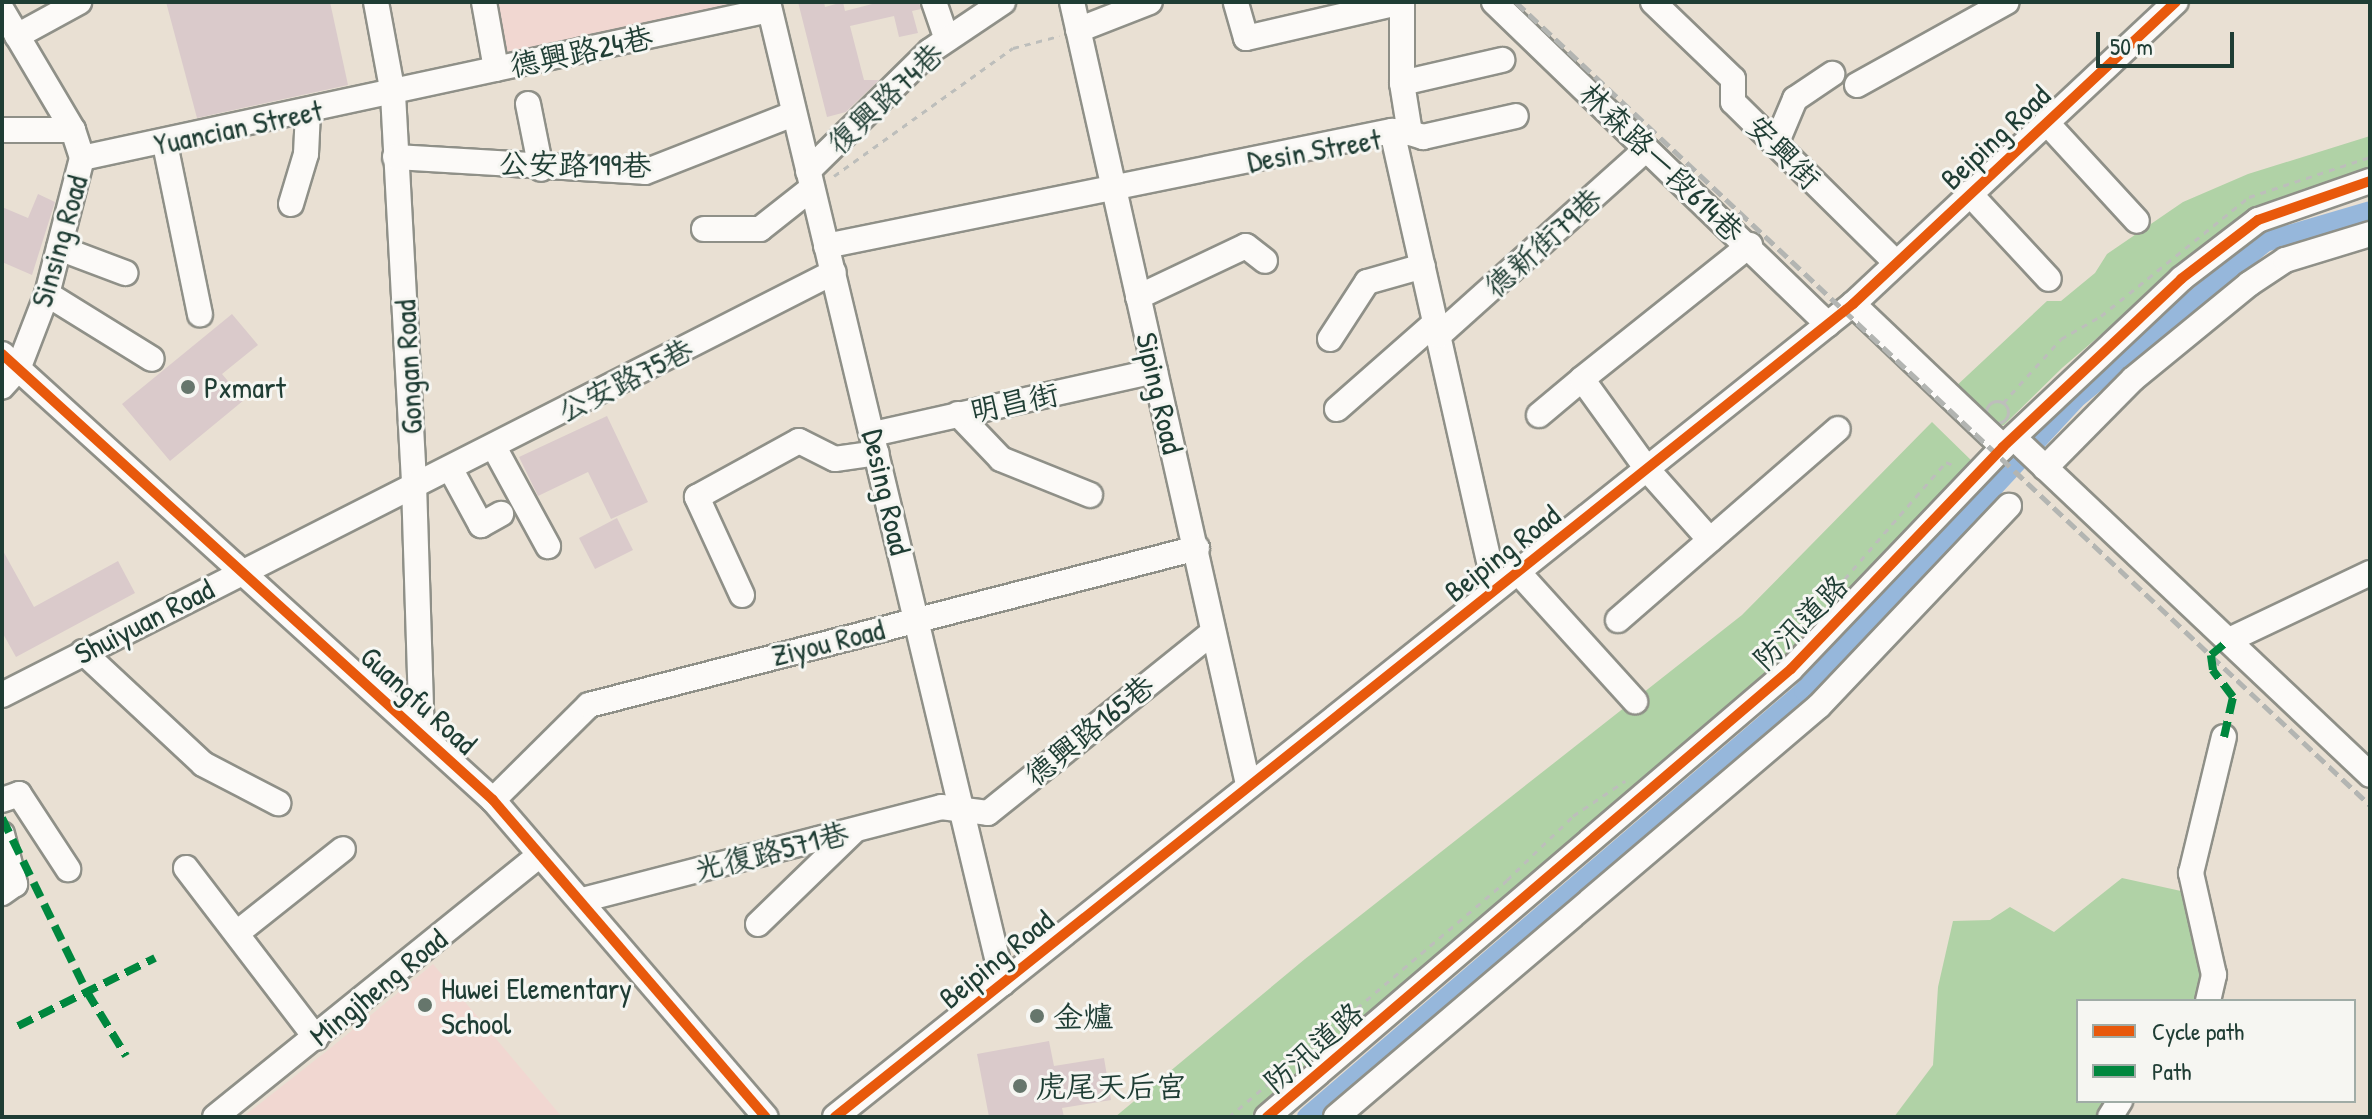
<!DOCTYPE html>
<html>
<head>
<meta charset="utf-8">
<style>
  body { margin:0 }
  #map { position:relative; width:2372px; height:1119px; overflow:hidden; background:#e9e0d3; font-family:"Patrick Hand","LXGW WenKai TC",sans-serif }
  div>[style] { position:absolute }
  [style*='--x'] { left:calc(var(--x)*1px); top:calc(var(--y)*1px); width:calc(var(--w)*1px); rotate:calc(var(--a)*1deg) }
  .built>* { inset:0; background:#f1d7d1 }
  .green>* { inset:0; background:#b0d2a6 }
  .canal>* { height:20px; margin:-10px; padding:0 10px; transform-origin:10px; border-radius:10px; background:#96b7db }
  .building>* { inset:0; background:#dacacb }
  .path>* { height:3px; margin-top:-1.5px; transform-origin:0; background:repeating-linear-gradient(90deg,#bdbebb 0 6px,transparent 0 12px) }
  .path>.ring { margin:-1.5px; padding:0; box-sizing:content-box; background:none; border:3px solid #bdbebb; border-radius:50% }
  .roads { filter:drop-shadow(2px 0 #8f9088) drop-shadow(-2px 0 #8f9088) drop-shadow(0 2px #8f9088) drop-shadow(0 -2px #8f9088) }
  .minor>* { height:24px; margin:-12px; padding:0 12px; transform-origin:12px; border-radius:12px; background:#fcfaf8 }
  .rail>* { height:5px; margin-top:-2.5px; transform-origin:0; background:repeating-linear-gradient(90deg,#b3b5b2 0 12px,transparent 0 18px) }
  .quiet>* { height:8px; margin-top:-4px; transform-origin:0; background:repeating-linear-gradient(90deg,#00873e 0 16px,transparent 0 24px) }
  .cycleway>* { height:10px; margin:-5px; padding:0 5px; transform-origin:5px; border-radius:5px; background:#e8590c }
  .dots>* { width:22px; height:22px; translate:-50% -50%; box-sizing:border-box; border:4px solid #f6f6f2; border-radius:50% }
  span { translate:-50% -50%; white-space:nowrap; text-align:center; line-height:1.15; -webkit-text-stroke:6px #f6f6f2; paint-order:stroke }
  .street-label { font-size:30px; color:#1f3d34 }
  .poi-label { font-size:30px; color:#1f3d34 }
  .left { translate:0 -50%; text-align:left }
  .frame { position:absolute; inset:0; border:4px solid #1f3d34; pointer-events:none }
  .legend { position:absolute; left:2076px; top:999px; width:280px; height:104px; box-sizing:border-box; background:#f6f6f2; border:2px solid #a0aca6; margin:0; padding:10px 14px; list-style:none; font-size:24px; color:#1f3d34 }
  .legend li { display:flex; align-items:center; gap:16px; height:40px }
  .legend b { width:40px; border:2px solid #a0aca6 }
  .scale { position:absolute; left:2096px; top:32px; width:138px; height:36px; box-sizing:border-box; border:4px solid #1f3d34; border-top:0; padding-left:10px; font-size:24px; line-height:28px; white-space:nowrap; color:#1f3d34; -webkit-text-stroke:6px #f6f6f2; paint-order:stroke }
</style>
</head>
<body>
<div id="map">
  <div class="built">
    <i style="clip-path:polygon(482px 2px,743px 2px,743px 3px,495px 57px)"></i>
    <i style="clip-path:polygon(433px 964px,562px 1117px,243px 1117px,333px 1046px)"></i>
  </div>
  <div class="green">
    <i style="clip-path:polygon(2370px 136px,2370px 170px,2303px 189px,2229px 225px,2062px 368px,2004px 425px,1999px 426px,1953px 389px,2047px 301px,2061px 301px,2095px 273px,2107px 254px,2183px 202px,2248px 174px)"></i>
    <i style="clip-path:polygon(1932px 422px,1976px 465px,1782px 663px,1321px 1058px,1250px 1117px,1115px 1117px,1305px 959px,1742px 615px)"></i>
    <i style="clip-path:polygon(2122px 878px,2190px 893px,2208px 975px,2202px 1001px,2078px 1001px,2078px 1101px,2111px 1101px,2101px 1117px,1894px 1117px,1933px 1065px,1938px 987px,1953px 921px,1990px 920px,2010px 907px,2054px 932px)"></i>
  </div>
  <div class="canal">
    <i style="--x:1307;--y:1117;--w:655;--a:-40.6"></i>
    <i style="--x:1804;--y:691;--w:398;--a:-47.1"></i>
    <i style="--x:2075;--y:399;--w:246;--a:-39.6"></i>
    <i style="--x:2265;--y:242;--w:109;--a:-16.4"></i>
  </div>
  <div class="building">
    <i style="clip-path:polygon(166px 2px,330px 2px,348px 85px,197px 118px)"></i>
    <i style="clip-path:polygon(798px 2px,824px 2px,825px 7px,843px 2px,845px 11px,880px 2px,919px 2px,921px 9px,912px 11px,918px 33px,899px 37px,894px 16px,850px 26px,864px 80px,879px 80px,846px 112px,827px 117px)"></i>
    <i style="clip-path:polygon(38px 194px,55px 202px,32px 275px,2px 262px,2px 207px,28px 218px)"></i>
    <i style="clip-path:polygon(232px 314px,258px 345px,222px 374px,244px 400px,170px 461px,122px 404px)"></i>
    <i style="clip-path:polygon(607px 416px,648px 502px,611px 519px,588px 472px,538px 496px,519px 457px)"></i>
    <i style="clip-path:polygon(617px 518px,633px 550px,595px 569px,579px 538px)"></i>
    <i style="clip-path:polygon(2px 549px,34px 607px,118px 561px,135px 593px,16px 657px,2px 632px)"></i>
    <i style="clip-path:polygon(1049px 1041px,1054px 1066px,1104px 1058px,1111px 1100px,1062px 1108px,1064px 1117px,989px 1117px,977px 1054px)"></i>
  </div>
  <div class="path">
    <i style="--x:834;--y:176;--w:220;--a:-35.6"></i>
    <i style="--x:1013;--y:48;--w:48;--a:-14.6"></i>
    <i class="ring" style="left:1986px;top:401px;width:19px;height:19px"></i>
    <i style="--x:2003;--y:403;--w:86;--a:-47.8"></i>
    <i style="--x:2061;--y:339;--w:46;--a:-29.9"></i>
    <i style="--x:2101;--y:316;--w:190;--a:-38.8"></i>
    <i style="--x:2249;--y:197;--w:127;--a:-18.3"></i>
    <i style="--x:1829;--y:597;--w:179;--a:-49.1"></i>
    <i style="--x:1946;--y:462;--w:10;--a:24"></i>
    <i style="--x:1229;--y:1117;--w:365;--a:-40.4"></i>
    <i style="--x:1507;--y:880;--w:92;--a:-44.1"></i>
    <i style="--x:1573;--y:816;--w:63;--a:-33.9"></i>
  </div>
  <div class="roads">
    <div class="minor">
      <i style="--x:376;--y:2;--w:94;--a:79.5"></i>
      <i style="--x:393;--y:94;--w:391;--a:86.9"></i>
      <i style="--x:414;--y:484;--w:250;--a:88.2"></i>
      <i style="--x:484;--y:2;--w:68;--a:79.8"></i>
      <i style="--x:768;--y:2;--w:1009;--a:76.53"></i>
      <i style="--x:934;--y:2;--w:39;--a:71"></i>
      <i style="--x:1072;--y:2;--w:802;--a:77.32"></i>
      <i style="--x:1494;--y:2;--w:464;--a:44"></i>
      <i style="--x:1653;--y:2;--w:111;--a:43.9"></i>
      <i style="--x:1733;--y:79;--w:23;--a:90"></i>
      <i style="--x:1733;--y:102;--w:229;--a:44.6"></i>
      <i style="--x:2;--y:10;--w:139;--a:59.4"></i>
      <i style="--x:73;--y:130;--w:29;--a:72"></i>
      <i style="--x:82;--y:158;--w:140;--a:104.4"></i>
      <i style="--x:47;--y:294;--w:80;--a:111.1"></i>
      <i style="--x:18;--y:369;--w:24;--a:132"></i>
      <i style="--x:1078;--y:30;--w:77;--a:-21.3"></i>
      <i style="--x:17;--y:36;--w:71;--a:-28.7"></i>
      <i style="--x:1402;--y:83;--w:103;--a:-13"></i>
      <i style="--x:1857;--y:85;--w:171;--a:-29"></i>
      <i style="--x:528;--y:104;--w:66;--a:78.7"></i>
      <i style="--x:2046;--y:122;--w:134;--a:47.4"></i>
      <i style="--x:2;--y:130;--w:71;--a:0"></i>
      <i style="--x:1392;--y:131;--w:469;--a:77.3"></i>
      <i style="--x:1410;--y:133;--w:14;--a:17"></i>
      <i style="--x:1423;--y:137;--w:95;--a:-12.7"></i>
      <i style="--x:165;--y:144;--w:174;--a:78.4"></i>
      <i style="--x:1776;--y:144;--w:49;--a:-67.1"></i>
      <i style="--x:1795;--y:99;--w:45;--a:-34"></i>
      <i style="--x:395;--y:157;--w:250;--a:3.4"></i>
      <i style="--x:645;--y:172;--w:159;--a:-21.4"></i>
      <i style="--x:82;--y:158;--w:703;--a:-12.16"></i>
      <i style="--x:808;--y:171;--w:171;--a:-44.5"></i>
      <i style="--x:930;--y:51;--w:88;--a:-33.9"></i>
      <i style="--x:1969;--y:193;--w:117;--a:47.1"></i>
      <i style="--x:291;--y:204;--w:52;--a:-73.3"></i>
      <i style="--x:306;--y:154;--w:42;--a:-87.3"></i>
      <i style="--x:704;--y:229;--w:56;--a:0"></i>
      <i style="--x:760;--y:229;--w:66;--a:-38.3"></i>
      <i style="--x:826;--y:246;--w:578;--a:-11.49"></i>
      <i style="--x:1392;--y:131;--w:18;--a:6"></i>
      <i style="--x:1410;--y:133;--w:51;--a:-99.1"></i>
      <i style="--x:1402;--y:83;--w:81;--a:-90"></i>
      <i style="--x:1402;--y:2;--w:160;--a:167"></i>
      <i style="--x:1246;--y:38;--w:37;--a:-106"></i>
      <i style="--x:59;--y:248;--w:71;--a:20.7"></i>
      <i style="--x:47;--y:294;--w:123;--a:31.8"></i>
      <i style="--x:1138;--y:297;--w:119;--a:-25.3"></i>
      <i style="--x:1246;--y:246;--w:24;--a:38"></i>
      <i style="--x:1853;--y:304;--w:207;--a:43.6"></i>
      <i style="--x:1439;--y:335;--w:278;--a:-41.9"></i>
      <i style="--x:1330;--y:339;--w:68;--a:-57"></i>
      <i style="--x:1367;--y:282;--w:58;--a:-15.9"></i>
      <i style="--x:2;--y:354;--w:663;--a:42.25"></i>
      <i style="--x:493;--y:800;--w:418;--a:49.3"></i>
      <i style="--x:1337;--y:409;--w:132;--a:-41.3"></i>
      <i style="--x:958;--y:414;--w:62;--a:46.3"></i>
      <i style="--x:1001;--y:459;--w:96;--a:22"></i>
      <i style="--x:1539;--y:415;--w:56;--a:-39.9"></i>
      <i style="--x:873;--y:434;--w:289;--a:-12.6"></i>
      <i style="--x:2014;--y:438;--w:490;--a:43.4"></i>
      <i style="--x:494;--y:447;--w:113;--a:61.4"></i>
      <i style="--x:450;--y:468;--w:65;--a:61.5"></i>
      <i style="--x:481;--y:525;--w:23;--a:-29"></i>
      <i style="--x:2045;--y:468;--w:125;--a:-45.3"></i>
      <i style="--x:2133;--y:379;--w:150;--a:-39.3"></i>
      <i style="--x:2249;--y:284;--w:43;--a:-33.7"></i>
      <i style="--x:2285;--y:260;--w:89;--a:-17"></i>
      <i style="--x:1710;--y:540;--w:95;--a:-131.6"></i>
      <i style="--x:1647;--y:469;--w:111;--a:-125.8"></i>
      <i style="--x:1582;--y:379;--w:215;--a:-38.6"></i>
      <i style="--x:1517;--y:571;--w:176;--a:47.8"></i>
      <i style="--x:742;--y:595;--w:108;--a:-114.7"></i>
      <i style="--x:697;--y:497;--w:116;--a:-28.8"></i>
      <i style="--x:799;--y:441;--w:40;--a:26.6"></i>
      <i style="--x:835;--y:459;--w:42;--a:-8.1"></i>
      <i style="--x:1618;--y:620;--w:291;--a:-41"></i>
      <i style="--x:2229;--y:640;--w:156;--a:-25.4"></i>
      <i style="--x:83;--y:652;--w:164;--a:43"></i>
      <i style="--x:203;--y:764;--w:85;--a:27.5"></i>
      <i style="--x:2;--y:695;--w:933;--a:-26.95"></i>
      <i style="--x:2;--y:800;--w:18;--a:-19"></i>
      <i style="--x:19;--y:794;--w:90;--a:56.8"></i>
      <i style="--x:493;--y:800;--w:135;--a:-44.7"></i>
      <i style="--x:589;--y:705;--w:628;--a:-14.48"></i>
      <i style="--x:2;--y:834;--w:52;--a:75.4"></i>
      <i style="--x:15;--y:884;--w:16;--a:145"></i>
      <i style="--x:186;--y:868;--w:214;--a:52.6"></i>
      <i style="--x:582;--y:900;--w:371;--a:-14.5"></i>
      <i style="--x:941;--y:807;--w:47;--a:7.3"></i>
      <i style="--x:988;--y:813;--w:289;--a:-38.8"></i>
      <i style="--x:758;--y:924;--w:134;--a:-44.1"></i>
      <i style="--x:237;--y:933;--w:135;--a:-38.4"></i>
      <i style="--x:2208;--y:1001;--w:27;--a:-77"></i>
      <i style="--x:2214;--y:975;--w:105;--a:-102.7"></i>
      <i style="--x:2191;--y:873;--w:140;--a:-76.4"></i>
      <i style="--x:215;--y:1117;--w:417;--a:-38.9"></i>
      <i style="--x:835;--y:1117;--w:1303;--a:-38.61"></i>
      <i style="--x:1853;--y:304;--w:442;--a:-43.1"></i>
      <i style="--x:1267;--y:1117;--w:689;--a:-40.53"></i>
      <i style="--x:1791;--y:669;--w:307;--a:-46.3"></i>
      <i style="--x:2003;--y:447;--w:245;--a:-43.3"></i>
      <i style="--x:2181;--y:279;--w:97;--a:-37.5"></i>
      <i style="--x:2258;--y:220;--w:119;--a:-19.2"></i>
      <i style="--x:1336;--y:1117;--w:634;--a:-40.4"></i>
      <i style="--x:1819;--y:706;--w:276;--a:-46.5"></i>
      <i style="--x:2110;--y:1117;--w:19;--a:-58"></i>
    </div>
  </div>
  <div class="rail">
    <i style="--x:1516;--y:2;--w:1172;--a:43.24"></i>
  </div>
  <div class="quiet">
    <i style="--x:2224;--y:737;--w:41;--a:-77.3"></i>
    <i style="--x:2233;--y:697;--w:34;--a:-127"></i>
    <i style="--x:2213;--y:670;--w:15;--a:-98"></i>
    <i style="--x:2211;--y:655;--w:23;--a:-40"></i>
    <i style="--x:2;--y:818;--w:194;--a:64"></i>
    <i style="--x:87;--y:992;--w:75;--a:58.6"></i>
    <i style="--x:18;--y:1026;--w:153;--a:-26.4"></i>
  </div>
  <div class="cycleway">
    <i style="--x:2;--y:354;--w:663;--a:42.25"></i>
    <i style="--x:493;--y:800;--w:418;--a:49.3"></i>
    <i style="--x:835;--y:1117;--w:1303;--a:-38.61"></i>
    <i style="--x:1853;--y:304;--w:442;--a:-43.1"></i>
    <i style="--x:1267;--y:1117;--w:689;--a:-40.53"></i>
    <i style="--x:1791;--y:669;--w:307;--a:-46.3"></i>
    <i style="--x:2003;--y:447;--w:245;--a:-43.3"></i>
    <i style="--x:2181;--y:279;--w:97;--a:-37.5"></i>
    <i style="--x:2258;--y:220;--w:119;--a:-19.2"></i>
  </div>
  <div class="dots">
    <i style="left:188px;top:387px;background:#66766c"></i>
    <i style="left:425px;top:1005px;background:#66766c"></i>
    <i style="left:1037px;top:1016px;background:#66766c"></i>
    <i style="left:1020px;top:1086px;background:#66766c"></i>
  </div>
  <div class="street-label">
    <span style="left:581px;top:51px;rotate:-12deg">德興路24巷</span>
    <span style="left:885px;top:98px;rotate:-43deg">復興路74巷</span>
    <span style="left:238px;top:127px;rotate:-12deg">Yuancian Street</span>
    <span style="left:1995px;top:137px;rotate:-43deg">Beiping Road</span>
    <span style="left:1314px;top:150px;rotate:-10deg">Desin Street</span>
    <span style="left:1784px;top:152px;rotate:45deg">安興街</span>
    <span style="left:1662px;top:162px;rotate:44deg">林森路一段614巷</span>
    <span style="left:575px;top:164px;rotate:1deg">公安路199巷</span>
    <span style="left:59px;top:241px;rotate:-74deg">Sinsing Road</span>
    <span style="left:1543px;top:242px;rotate:-42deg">德新街79巷</span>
    <span style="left:408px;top:367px;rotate:-93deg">Gongan Road</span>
    <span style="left:625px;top:380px;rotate:-27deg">公安路75巷</span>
    <span style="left:1160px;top:393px;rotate:77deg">Siping Road</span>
    <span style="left:1014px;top:402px;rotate:-12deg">明昌街</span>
    <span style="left:887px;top:492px;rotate:77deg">Desing Road</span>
    <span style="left:1502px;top:553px;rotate:-38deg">Beiping Road</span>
    <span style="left:144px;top:621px;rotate:-27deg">Shuiyuan Road</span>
    <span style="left:1800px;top:622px;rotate:-45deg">防汛道路</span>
    <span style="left:828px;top:642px;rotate:-14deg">Ziyou Road</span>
    <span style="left:419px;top:700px;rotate:42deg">Guangfu Road</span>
    <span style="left:1089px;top:730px;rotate:-39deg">德興路165巷</span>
    <span style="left:771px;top:851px;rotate:-14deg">光復路571巷</span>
    <span style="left:996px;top:959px;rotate:-39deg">Beiping Road</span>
    <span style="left:378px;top:987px;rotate:-39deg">Mingjheng Road</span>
    <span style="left:1313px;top:1047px;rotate:-41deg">防汛道路</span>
  </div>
  <div class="poi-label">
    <span class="left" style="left:204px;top:387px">Pxmart</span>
    <span class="left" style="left:441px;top:1005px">Huwei Elementary<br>School</span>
    <span class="left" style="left:1053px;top:1016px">金爐</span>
    <span class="left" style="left:1036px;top:1086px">虎尾天后宮</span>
  </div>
  <div class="frame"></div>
  <ul class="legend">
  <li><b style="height:10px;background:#e8590c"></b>Cycle path</li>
  <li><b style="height:10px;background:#00873e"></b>Path</li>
  </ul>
  <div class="scale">50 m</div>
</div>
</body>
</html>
